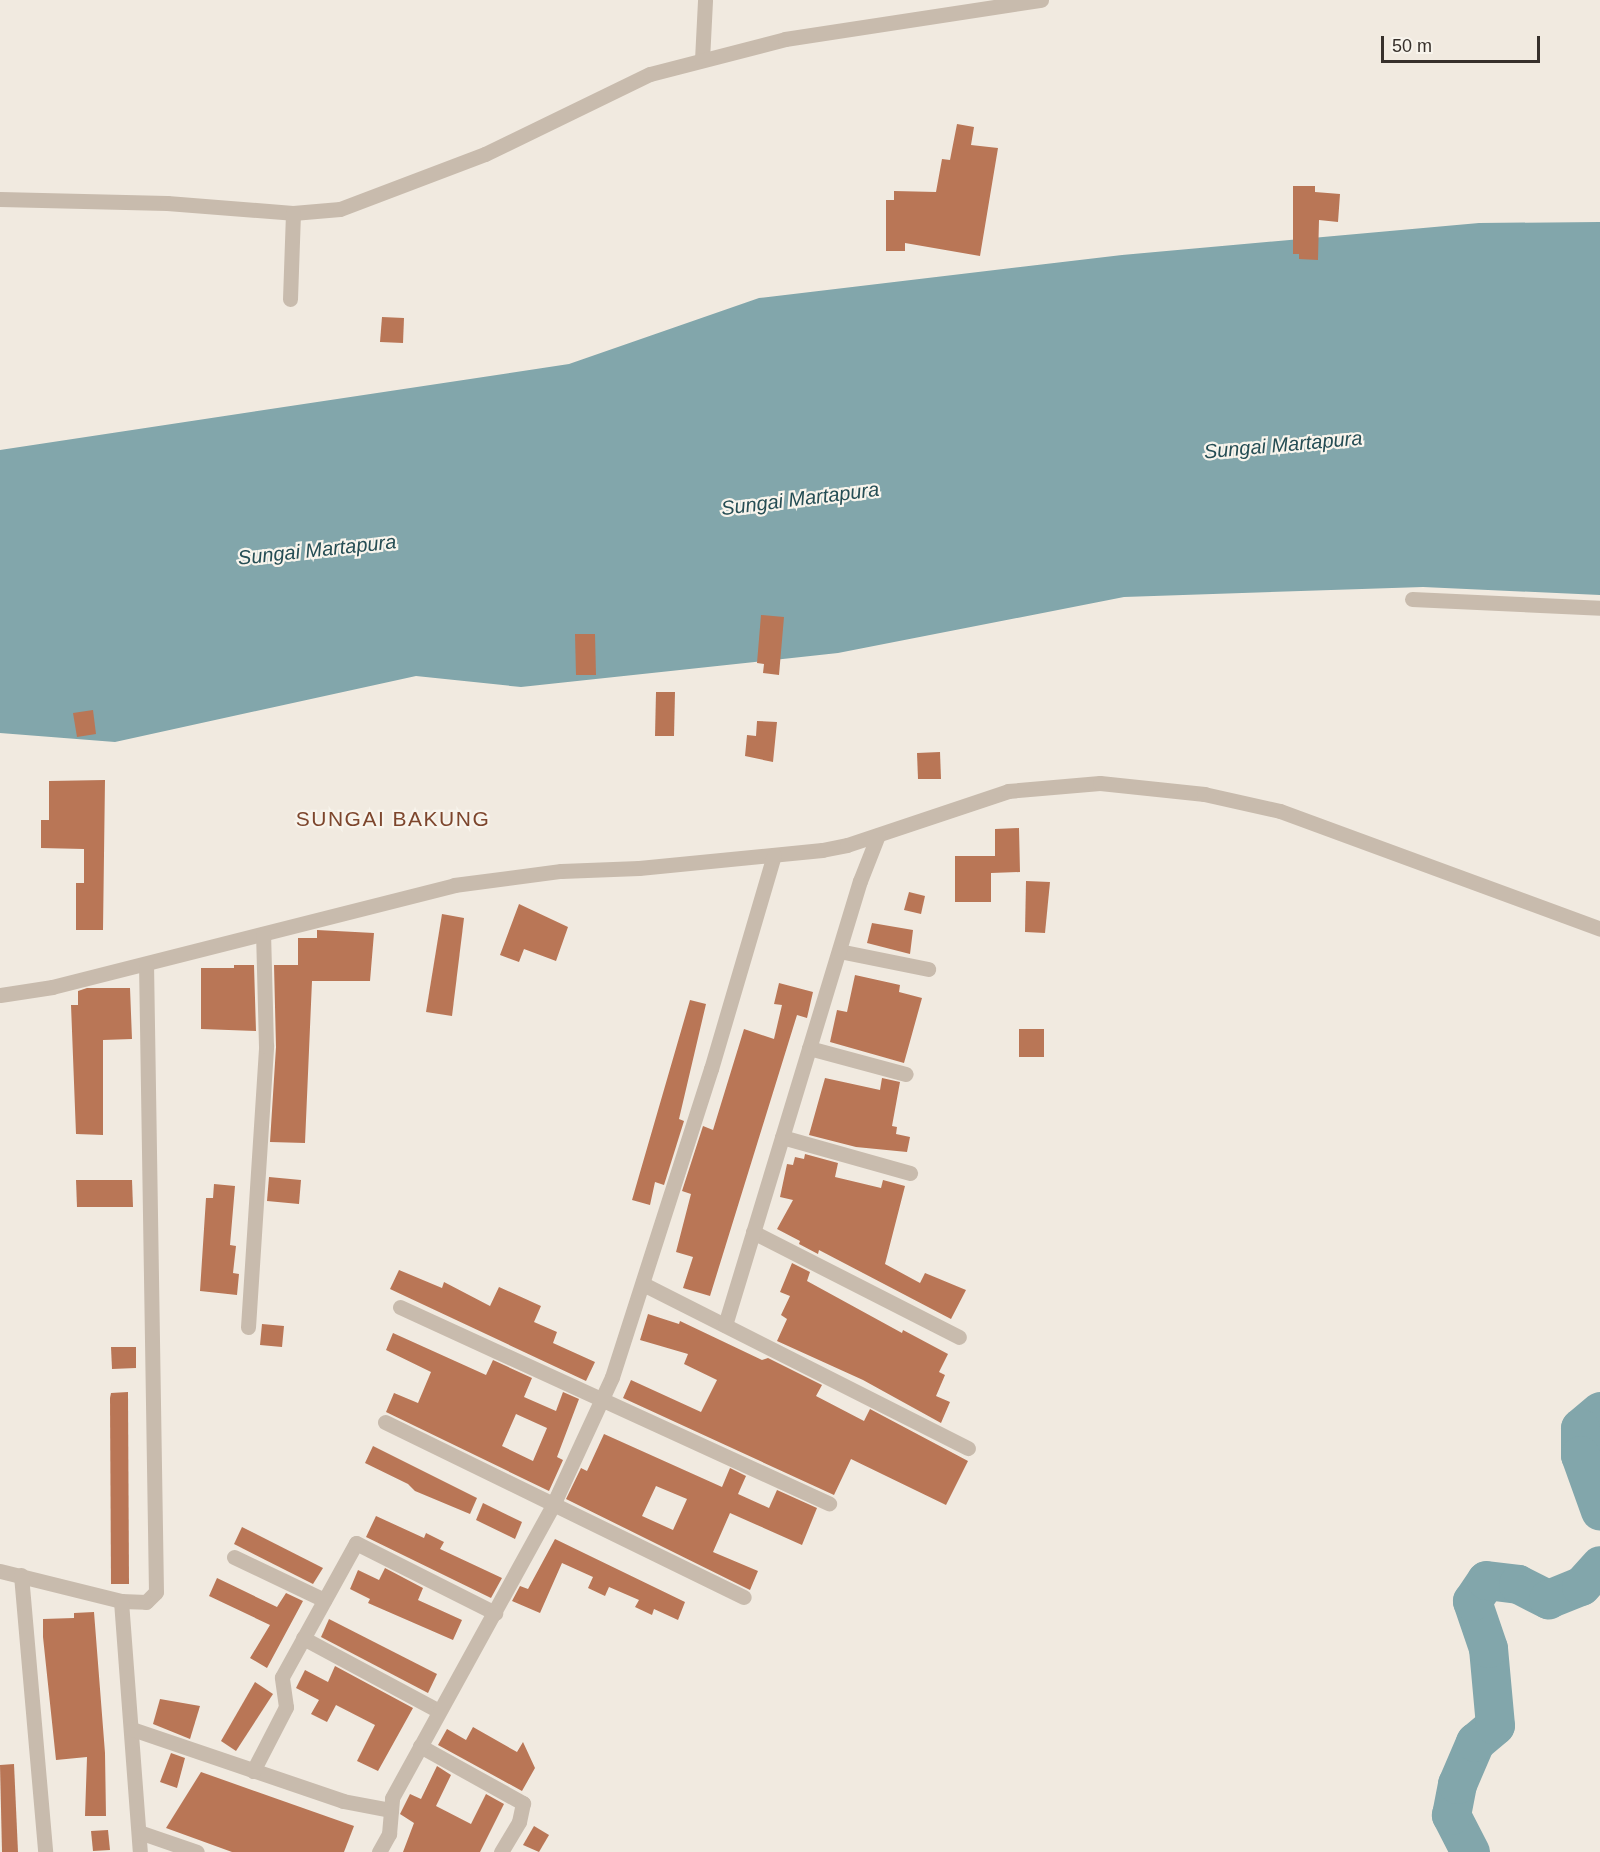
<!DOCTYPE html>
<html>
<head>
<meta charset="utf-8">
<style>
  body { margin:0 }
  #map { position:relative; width:1600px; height:1852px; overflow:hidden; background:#f1eae0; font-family:Arial,sans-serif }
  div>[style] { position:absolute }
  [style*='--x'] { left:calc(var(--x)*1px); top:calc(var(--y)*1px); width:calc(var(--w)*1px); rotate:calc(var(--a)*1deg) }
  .water>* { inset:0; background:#82a6ab }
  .river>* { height:39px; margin:-19.5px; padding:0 19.5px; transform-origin:19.5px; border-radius:19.5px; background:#82a6ab }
  .building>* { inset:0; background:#b97656 }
  .minor>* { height:15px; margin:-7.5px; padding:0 7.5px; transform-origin:7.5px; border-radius:7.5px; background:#c8bbad }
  span { translate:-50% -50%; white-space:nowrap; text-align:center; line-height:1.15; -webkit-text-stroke:4.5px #f8f4ec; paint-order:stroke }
  .water-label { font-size:20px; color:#254d54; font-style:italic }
  .quarter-label { font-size:21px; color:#7d462d; letter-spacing:1.5px }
  .scale { position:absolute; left:1381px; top:36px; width:159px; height:27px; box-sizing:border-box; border:3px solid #37302b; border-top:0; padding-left:8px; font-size:18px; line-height:21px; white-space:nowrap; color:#37302b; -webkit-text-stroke:4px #f8f4ec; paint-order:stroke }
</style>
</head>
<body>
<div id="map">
  <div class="water">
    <i style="clip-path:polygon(1600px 222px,1600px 595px,1423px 587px,1124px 597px,838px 653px,521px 687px,416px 676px,115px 742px,0 733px,0 450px,569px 364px,759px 298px,1122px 255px,1479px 223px)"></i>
  </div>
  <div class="river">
    <i style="--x:1600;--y:1411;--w:26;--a:140"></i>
    <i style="--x:1580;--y:1428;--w:27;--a:90"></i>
    <i style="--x:1580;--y:1455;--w:59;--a:70.3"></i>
    <i style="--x:1470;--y:1852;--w:42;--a:-117.2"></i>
    <i style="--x:1451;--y:1815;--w:32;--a:-79"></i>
    <i style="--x:1457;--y:1784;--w:46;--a:-66.8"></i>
    <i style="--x:1475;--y:1742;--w:26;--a:-40"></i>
    <i style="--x:1495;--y:1725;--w:77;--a:-95.2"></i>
    <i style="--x:1488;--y:1648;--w:50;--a:-108.8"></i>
    <i style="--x:1472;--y:1601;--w:25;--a:-56"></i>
    <i style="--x:1486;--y:1580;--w:32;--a:7"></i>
    <i style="--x:1518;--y:1584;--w:34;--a:27"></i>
    <i style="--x:1548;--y:1599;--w:35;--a:-22"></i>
    <i style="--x:1581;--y:1586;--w:28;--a:-48"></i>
  </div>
  <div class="building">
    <i style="clip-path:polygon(957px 124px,974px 127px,971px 145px,998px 148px,980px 256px,905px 243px,905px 251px,886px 251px,886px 200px,894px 200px,894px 191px,936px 192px,942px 159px,950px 160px)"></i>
    <i style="clip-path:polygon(1293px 186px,1315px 186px,1315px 192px,1340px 194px,1338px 222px,1319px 220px,1318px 260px,1299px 259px,1299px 254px,1293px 254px)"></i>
    <i style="clip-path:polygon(382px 317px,404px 318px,403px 343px,380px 342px)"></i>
    <i style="clip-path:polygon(761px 615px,784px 617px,779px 675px,763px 673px,764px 664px,757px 663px)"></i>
    <i style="clip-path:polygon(575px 634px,595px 634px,596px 675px,576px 675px)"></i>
    <i style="clip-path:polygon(656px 692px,675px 692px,674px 736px,655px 736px)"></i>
    <i style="clip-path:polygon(93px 710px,96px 734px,77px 737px,73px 713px)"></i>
    <i style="clip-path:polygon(757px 721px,777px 722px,773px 762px,745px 756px,747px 735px,756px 736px)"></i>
    <i style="clip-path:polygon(940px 752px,941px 779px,918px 779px,917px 753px)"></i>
    <i style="clip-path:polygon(105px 780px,103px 930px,76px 930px,76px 883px,84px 883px,84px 849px,41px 848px,41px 820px,49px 820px,49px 781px)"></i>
    <i style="clip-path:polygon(1019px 828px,1020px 872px,991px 873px,991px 902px,955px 902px,955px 856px,995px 856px,995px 829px)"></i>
    <i style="clip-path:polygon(1026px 881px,1050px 882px,1045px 933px,1025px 932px)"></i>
    <i style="clip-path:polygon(909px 892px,925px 896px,921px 914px,904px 910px)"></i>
    <i style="clip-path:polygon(519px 904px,568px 927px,556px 961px,524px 949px,519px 962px,500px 955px)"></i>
    <i style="clip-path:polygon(442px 914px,464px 918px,452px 1016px,426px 1012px)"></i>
    <i style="clip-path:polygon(872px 923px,913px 930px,910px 954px,867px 943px)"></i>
    <i style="clip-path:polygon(317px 930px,374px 933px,370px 981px,312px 981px,305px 1143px,270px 1142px,276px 1047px,274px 965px,298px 965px,298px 938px,317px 938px)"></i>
    <i style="clip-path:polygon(234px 965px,254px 965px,256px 1031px,201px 1029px,201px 968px,234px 968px)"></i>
    <i style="clip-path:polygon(855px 975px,900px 985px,899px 992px,922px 998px,904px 1063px,830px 1042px,837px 1010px,847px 1012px)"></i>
    <i style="clip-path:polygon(779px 983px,813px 992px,807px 1018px,797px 1015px,710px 1296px,683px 1288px,693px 1257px,676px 1252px,691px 1194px,682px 1191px,703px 1126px,713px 1130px,744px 1029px,774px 1039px,782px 1005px,774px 1004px)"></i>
    <i style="clip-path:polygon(87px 988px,130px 988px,132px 1039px,103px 1040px,103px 1135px,76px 1134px,71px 1005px,78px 1005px,78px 991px)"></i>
    <i style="clip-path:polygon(690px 1000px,706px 1004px,679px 1119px,684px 1121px,664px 1185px,655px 1182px,650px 1205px,632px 1200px)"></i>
    <i style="clip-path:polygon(1019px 1029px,1044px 1029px,1044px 1057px,1019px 1057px)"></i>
    <i style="clip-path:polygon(825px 1078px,880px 1090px,882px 1078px,900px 1082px,892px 1126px,897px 1127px,896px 1134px,910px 1137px,907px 1152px,856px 1147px,809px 1135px)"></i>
    <i style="clip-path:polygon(805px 1154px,838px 1163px,835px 1177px,881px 1188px,883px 1180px,905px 1186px,885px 1264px,920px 1283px,925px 1273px,966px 1290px,951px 1319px,819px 1250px,818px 1254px,799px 1244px,800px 1241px,777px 1229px,793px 1200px,780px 1197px,787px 1164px,793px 1165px,795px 1157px,804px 1159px)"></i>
    <i style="clip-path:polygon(269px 1177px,301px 1180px,299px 1204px,267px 1201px)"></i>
    <i style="clip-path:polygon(76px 1180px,132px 1180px,133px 1207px,77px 1207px)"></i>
    <i style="clip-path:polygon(214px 1184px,235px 1186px,230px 1245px,236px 1246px,233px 1273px,239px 1274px,237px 1295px,200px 1291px,206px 1198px,213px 1198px)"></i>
    <i style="clip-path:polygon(792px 1263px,810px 1272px,807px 1281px,902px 1333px,903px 1330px,948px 1354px,939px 1372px,945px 1375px,936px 1396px,950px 1402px,941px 1423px,863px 1380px,777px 1341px,787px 1319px,781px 1315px,790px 1296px,780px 1292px)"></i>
    <i style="clip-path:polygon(399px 1270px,442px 1288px,444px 1282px,490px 1306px,499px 1287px,541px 1306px,534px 1322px,557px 1332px,553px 1343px,595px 1362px,586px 1381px,390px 1289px)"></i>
    <i style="clip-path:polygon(648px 1314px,679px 1324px,680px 1321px,762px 1360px,768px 1358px,822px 1385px,816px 1396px,864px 1421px,870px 1409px,968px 1461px,946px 1505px,851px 1459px,834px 1495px,623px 1398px,631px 1380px,701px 1412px,717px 1380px,684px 1364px,688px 1354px,640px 1340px)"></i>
    <i style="clip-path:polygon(262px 1324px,284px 1326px,282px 1347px,260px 1345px)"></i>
    <i style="clip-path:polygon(evenodd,393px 1333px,486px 1375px,493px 1360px,532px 1378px,524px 1397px,556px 1411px,563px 1392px,579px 1399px,557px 1457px,563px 1460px,549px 1491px,386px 1412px,394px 1393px,418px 1403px,431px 1372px,386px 1350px,393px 1333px,516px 1414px,547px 1428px,533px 1461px,502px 1446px,516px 1414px)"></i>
    <i style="clip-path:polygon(111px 1347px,136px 1347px,136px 1368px,112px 1369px)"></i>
    <i style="clip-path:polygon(128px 1392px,129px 1584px,111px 1584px,110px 1398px,111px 1393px)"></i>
    <i style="clip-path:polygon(evenodd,604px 1434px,722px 1487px,730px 1468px,746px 1476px,738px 1494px,769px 1508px,777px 1490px,817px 1508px,802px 1545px,730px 1513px,713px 1552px,758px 1571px,750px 1590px,566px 1499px,581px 1468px,587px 1471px,604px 1434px,656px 1486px,687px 1499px,673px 1530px,642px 1516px,656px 1486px)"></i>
    <i style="clip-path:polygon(373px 1446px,477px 1498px,470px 1514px,415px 1491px,408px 1484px,365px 1463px)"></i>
    <i style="clip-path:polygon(483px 1503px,522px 1522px,515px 1539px,476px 1520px)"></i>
    <i style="clip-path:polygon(376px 1516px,424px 1538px,426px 1533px,444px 1542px,440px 1549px,502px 1578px,491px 1598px,366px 1537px)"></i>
    <i style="clip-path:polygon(242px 1527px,323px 1568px,313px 1584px,234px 1544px)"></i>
    <i style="clip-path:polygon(555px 1539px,685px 1602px,678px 1620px,654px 1609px,652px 1615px,635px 1607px,639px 1600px,609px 1587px,605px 1596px,588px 1588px,593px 1577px,562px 1563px,540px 1613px,512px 1601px,520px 1586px,528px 1589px)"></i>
    <i style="clip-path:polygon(385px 1568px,423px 1588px,418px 1600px,462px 1620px,453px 1640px,368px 1603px,370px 1599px,350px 1589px,358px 1570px,379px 1580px)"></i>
    <i style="clip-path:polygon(217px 1578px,277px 1607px,286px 1593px,303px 1601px,267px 1668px,250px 1658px,270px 1625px,209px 1596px)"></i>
    <i style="clip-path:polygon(94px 1612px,105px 1753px,106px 1816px,85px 1816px,87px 1757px,56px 1760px,43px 1637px,43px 1619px,74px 1618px,74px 1613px)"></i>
    <i style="clip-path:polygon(329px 1619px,437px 1674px,428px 1693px,321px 1637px)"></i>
    <i style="clip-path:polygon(335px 1666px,413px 1708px,378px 1771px,357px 1761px,375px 1725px,336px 1705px,327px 1722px,311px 1714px,319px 1700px,296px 1688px,305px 1670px,328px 1682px)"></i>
    <i style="clip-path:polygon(255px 1682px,273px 1694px,236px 1751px,221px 1741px)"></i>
    <i style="clip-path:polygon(160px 1699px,200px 1706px,190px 1739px,153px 1724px)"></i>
    <i style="clip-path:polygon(473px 1727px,517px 1752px,523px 1742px,535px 1768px,522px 1791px,438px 1745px,447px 1729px,466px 1740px)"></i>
    <i style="clip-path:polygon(171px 1753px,185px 1758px,177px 1788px,160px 1782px)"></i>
    <i style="clip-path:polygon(14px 1764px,18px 1852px,2px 1852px,0 1765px)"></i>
    <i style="clip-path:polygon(437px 1766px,451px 1775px,436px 1806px,471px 1824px,486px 1794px,504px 1804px,480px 1852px,403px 1852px,414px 1823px,400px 1814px,410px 1794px,421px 1799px)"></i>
    <i style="clip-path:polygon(201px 1772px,354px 1826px,344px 1852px,232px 1852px,166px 1828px)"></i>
    <i style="clip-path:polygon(534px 1826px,549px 1835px,539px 1852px,523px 1845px)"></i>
    <i style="clip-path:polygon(108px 1830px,110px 1850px,93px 1851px,91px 1831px)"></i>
  </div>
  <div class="minor">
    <i style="--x:702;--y:60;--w:60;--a:-87.1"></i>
    <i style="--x:0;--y:199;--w:167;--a:1.4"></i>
    <i style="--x:167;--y:203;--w:126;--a:4.5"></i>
    <i style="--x:293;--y:213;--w:47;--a:-4.9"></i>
    <i style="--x:340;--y:209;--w:155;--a:-20.8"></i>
    <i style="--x:485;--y:154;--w:183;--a:-25.9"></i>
    <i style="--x:650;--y:74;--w:139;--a:-14.5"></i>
    <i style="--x:785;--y:39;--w:259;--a:-8.7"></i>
    <i style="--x:290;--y:299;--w:86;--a:-88"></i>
    <i style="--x:1412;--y:599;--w:188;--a:2.7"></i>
    <i style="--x:839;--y:951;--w:91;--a:11.4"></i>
    <i style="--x:0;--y:995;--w:53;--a:-8.7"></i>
    <i style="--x:52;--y:987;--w:415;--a:-14.2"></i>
    <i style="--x:454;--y:885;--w:108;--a:-7.5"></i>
    <i style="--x:561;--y:871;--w:78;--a:-2.2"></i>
    <i style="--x:639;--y:868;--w:184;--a:-5.6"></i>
    <i style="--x:822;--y:850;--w:25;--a:-11"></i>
    <i style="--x:847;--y:845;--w:170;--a:-18.5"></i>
    <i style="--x:1008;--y:791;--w:92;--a:-5"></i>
    <i style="--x:1100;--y:783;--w:105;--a:6"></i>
    <i style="--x:1204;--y:794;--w:78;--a:12.6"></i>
    <i style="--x:1280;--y:811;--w:341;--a:20.2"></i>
    <i style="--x:809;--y:1048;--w:100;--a:15"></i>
    <i style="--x:782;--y:1137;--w:133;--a:15.7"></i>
    <i style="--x:753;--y:1232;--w:231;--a:27"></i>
    <i style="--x:643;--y:1284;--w:364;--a:26.8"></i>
    <i style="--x:400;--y:1307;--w:472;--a:24.6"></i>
    <i style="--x:725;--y:1325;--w:464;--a:-73.1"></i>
    <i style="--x:860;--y:881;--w:49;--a:-68.6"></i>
    <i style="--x:248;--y:1327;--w:282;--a:-86.3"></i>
    <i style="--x:266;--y:1046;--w:112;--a:-91.5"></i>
    <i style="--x:385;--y:1422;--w:399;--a:26"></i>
    <i style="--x:234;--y:1557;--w:100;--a:25.5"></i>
    <i style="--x:0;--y:1571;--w:125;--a:13.9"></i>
    <i style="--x:121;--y:1601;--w:25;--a:2"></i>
    <i style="--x:146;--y:1602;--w:14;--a:-45"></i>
    <i style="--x:156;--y:1592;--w:628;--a:-90.91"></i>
    <i style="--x:21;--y:1575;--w:278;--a:85"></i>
    <i style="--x:121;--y:1601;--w:252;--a:85.7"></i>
    <i style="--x:303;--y:1638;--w:154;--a:28.2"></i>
    <i style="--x:132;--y:1729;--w:223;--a:18.8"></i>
    <i style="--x:343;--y:1801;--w:49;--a:10.6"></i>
    <i style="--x:420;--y:1746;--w:118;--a:29"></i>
    <i style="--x:523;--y:1803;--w:19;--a:102"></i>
    <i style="--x:519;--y:1822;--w:35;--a:121"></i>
    <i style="--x:253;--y:1771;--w:72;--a:-62.7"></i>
    <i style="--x:286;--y:1707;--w:30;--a:-98"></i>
    <i style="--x:282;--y:1677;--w:153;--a:-61.1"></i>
    <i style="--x:356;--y:1543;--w:156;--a:26.7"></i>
    <i style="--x:139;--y:1832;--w:61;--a:19"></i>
    <i style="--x:379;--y:1852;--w:21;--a:-61"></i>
    <i style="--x:389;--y:1834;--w:36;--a:-85"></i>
    <i style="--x:392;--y:1798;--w:332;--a:-61.2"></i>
    <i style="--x:552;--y:1507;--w:143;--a:-65.2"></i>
    <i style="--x:612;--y:1377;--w:324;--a:-72.2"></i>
    <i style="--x:711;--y:1069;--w:223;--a:-73.6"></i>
  </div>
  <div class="water-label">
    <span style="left:1283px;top:445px;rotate:-5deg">Sungai Martapura</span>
    <span style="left:800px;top:499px;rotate:-7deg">Sungai Martapura</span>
    <span style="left:317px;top:550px;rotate:-6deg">Sungai Martapura</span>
  </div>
  <div class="quarter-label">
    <span style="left:393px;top:819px">SUNGAI BAKUNG</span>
  </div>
  <div class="scale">50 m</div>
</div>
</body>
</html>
